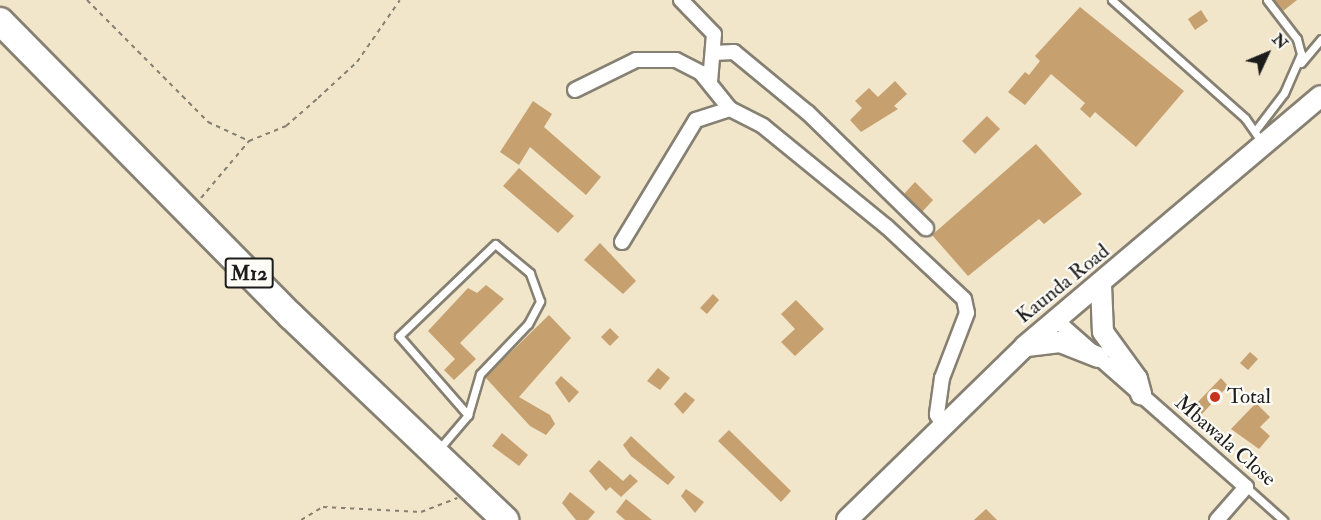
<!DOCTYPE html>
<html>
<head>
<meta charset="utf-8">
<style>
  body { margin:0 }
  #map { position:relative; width:1321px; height:520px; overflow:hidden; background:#f1e5ca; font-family:"IM FELL Double Pica",serif }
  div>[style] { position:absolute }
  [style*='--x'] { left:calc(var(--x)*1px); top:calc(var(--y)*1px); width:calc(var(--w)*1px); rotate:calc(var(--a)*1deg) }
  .building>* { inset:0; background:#c6a06f }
  .path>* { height:2px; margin-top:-1px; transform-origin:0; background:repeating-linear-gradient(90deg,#868073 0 4.5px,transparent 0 9px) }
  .roads { filter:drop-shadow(2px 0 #868073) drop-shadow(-2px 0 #868073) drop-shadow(0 2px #868073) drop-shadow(0 -2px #868073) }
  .lane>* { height:7px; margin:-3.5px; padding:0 3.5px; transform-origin:3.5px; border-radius:3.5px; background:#fff }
  .street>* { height:14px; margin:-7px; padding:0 7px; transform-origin:7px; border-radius:7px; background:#fff }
  .secondary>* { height:20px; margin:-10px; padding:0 10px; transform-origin:10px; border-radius:10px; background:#fff }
  .highway>* { height:26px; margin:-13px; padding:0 13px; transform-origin:13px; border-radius:13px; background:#fff }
  .dots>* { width:16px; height:16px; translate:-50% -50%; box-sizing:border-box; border:3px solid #fdfcf7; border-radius:50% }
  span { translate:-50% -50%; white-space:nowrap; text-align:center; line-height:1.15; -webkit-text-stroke:4.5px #fdfcf7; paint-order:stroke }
  .shield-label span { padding:2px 4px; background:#fdfcf7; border:2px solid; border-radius:4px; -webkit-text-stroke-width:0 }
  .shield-label { font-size:20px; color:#1c1c1c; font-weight:700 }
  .street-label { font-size:21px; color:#1c1c1c }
  .poi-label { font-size:21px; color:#1c1c1c }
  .left { translate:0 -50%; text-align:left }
  .north { position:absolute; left:1237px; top:24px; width:60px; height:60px; -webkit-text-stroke:4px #fdfcf7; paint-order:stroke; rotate:46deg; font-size:16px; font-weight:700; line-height:24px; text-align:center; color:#1c1c1c }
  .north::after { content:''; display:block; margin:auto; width:21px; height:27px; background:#1c1c1c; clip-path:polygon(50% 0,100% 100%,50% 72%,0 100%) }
</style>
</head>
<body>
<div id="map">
  <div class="building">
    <i style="clip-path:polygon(1274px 0,1297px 0,1283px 11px)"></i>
    <i style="clip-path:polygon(1080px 7px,1184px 91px,1136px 147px,1095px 112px,1090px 118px,1080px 109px,1085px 103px,1051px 74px,1025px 105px,1008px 92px,1025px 72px,1029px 75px,1040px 61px,1035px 56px)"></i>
    <i style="clip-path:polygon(1201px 10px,1208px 21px,1195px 30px,1188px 19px)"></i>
    <i style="clip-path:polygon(895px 81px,907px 94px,894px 106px,898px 109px,861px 132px,850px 120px,862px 108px,855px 101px,869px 88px,878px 97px)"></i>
    <i style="clip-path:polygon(533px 101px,552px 114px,544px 127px,601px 177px,586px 195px,530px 147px,519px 165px,500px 152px)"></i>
    <i style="clip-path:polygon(987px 116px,1000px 129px,975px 154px,962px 141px)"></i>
    <i style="clip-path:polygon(1036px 144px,1082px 194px,1044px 224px,1039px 219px,968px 276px,932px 235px)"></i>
    <i style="clip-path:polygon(519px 168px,574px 216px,558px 233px,503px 186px)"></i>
    <i style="clip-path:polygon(915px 182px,933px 200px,922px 212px,904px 194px)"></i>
    <i style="clip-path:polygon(600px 243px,636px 281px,623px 294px,584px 260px)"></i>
    <i style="clip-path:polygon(486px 285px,504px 299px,460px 343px,476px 359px,454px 380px,444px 370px,455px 359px,428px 331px,468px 288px,477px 293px)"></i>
    <i style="clip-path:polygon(713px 294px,719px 300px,707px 314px,700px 308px)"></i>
    <i style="clip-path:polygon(796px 300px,824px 329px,795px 356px,781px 342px,795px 329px,781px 314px)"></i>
    <i style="clip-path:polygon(549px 315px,571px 338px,519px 397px,550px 415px,555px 424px,546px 435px,530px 426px,485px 377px)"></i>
    <i style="clip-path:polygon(610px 328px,619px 337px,610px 346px,601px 337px)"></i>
    <i style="clip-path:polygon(1250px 352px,1258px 359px,1248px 370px,1240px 363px)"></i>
    <i style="clip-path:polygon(658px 368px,670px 378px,660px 390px,647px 381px)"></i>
    <i style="clip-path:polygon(561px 376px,579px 392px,569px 403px,555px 383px)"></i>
    <i style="clip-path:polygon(1221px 378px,1228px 386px,1202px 414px,1194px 406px)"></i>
    <i style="clip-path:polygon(685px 392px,695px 400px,683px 414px,674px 404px)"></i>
    <i style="clip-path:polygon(1256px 403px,1270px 417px,1260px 427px,1270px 436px,1259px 449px,1231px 429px)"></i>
    <i style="clip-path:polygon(729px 430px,791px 491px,781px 502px,718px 441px)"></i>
    <i style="clip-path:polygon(502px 433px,528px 455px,519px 466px,492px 446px)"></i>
    <i style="clip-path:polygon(631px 436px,675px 477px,668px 485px,631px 456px,623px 445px)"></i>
    <i style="clip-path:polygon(599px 460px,623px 481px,630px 474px,638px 481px,621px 497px,610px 487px,606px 491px,589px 471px)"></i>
    <i style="clip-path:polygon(686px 489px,704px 502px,695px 513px,681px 496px)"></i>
    <i style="clip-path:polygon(570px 492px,595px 512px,588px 520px,576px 520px,562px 503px)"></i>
    <i style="clip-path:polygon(626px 499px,652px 520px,625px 520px,616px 512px)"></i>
    <i style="clip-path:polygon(986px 509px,997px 520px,974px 520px)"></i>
  </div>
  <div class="path">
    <i style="--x:87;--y:0;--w:172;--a:45.2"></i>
    <i style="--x:208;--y:122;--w:45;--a:24.9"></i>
    <i style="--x:249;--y:141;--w:40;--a:-22"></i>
    <i style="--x:286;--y:126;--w:43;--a:-41.2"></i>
    <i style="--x:318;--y:98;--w:53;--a:-42.7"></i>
    <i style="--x:357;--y:62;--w:75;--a:-55.3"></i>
    <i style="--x:201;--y:198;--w:75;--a:-49.9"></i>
    <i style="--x:301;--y:520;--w:26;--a:-31"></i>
    <i style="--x:323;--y:507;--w:98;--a:2.9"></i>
    <i style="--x:421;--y:512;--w:39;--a:-21"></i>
  </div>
  <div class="roads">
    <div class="lane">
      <i style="--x:1112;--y:0;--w:178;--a:41.6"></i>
      <i style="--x:1245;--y:118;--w:29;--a:55"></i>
      <i style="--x:1301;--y:63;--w:31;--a:-50"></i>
      <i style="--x:1255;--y:131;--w:48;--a:-52.7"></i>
      <i style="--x:1284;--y:93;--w:43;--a:-66.4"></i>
      <i style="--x:1301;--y:54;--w:16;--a:-105"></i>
      <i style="--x:1297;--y:39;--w:49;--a:-127.6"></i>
      <i style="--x:439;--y:449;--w:45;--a:-49.5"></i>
      <i style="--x:468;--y:415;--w:43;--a:-73.7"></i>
      <i style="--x:480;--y:374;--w:69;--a:-46.2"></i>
      <i style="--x:528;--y:324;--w:26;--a:-62"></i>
      <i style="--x:540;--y:301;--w:30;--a:-110"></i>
      <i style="--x:530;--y:273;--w:45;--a:-140.4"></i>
      <i style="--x:495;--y:244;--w:133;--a:136.2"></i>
      <i style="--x:399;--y:336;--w:105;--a:48.9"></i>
      <i style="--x:1246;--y:487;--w:50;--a:41.7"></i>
    </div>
    <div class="street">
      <i style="--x:681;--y:0;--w:47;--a:45.9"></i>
      <i style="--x:714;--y:34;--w:48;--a:94.8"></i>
      <i style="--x:713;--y:53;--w:21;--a:-3"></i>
      <i style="--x:734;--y:52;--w:96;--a:39.5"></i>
      <i style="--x:808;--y:113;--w:165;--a:44.3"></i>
      <i style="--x:575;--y:90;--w:68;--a:-26.2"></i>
      <i style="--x:636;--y:60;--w:40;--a:0"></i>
      <i style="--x:676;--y:60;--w:28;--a:27"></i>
      <i style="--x:701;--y:73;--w:46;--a:51.1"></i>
      <i style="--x:730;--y:109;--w:37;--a:27"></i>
      <i style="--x:763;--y:126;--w:160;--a:39.2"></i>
      <i style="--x:887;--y:227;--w:105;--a:43.1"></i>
      <i style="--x:964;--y:299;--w:14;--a:78"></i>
      <i style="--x:967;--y:313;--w:70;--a:111"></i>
      <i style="--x:942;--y:378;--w:37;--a:98"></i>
      <i style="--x:937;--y:415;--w:11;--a:56"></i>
      <i style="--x:622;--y:242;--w:143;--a:-58.8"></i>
      <i style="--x:696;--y:120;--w:36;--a:-18"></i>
      <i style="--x:1056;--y:320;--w:253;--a:41.3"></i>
      <i style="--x:1246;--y:487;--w:44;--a:131.3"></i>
    </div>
    <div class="secondary">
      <i style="--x:1101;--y:285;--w:47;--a:87.6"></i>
      <i style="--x:1103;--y:332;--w:58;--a:54.1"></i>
      <i style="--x:1137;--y:379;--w:16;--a:75"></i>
      <i style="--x:1027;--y:346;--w:33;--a:-7"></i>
      <i style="--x:1060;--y:342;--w:41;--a:21.5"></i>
      <i style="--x:847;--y:520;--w:249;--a:-44.3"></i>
      <i style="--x:1025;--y:346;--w:387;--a:-40.2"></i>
    </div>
    <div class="highway">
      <i style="--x:0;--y:21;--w:414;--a:45.4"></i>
      <i style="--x:291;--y:316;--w:296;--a:43.6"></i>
    </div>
  </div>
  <div class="dots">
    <i style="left:1215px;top:397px;background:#c8321e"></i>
  </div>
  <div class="shield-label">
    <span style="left:249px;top:273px">M12</span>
  </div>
  <div class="street-label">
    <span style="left:1063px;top:284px;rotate:-39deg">Kaunda Road</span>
    <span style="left:1225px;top:441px;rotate:41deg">Mbawala Close</span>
  </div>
  <div class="poi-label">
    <span class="left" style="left:1227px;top:397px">Total</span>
  </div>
  <div class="north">N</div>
</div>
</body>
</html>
